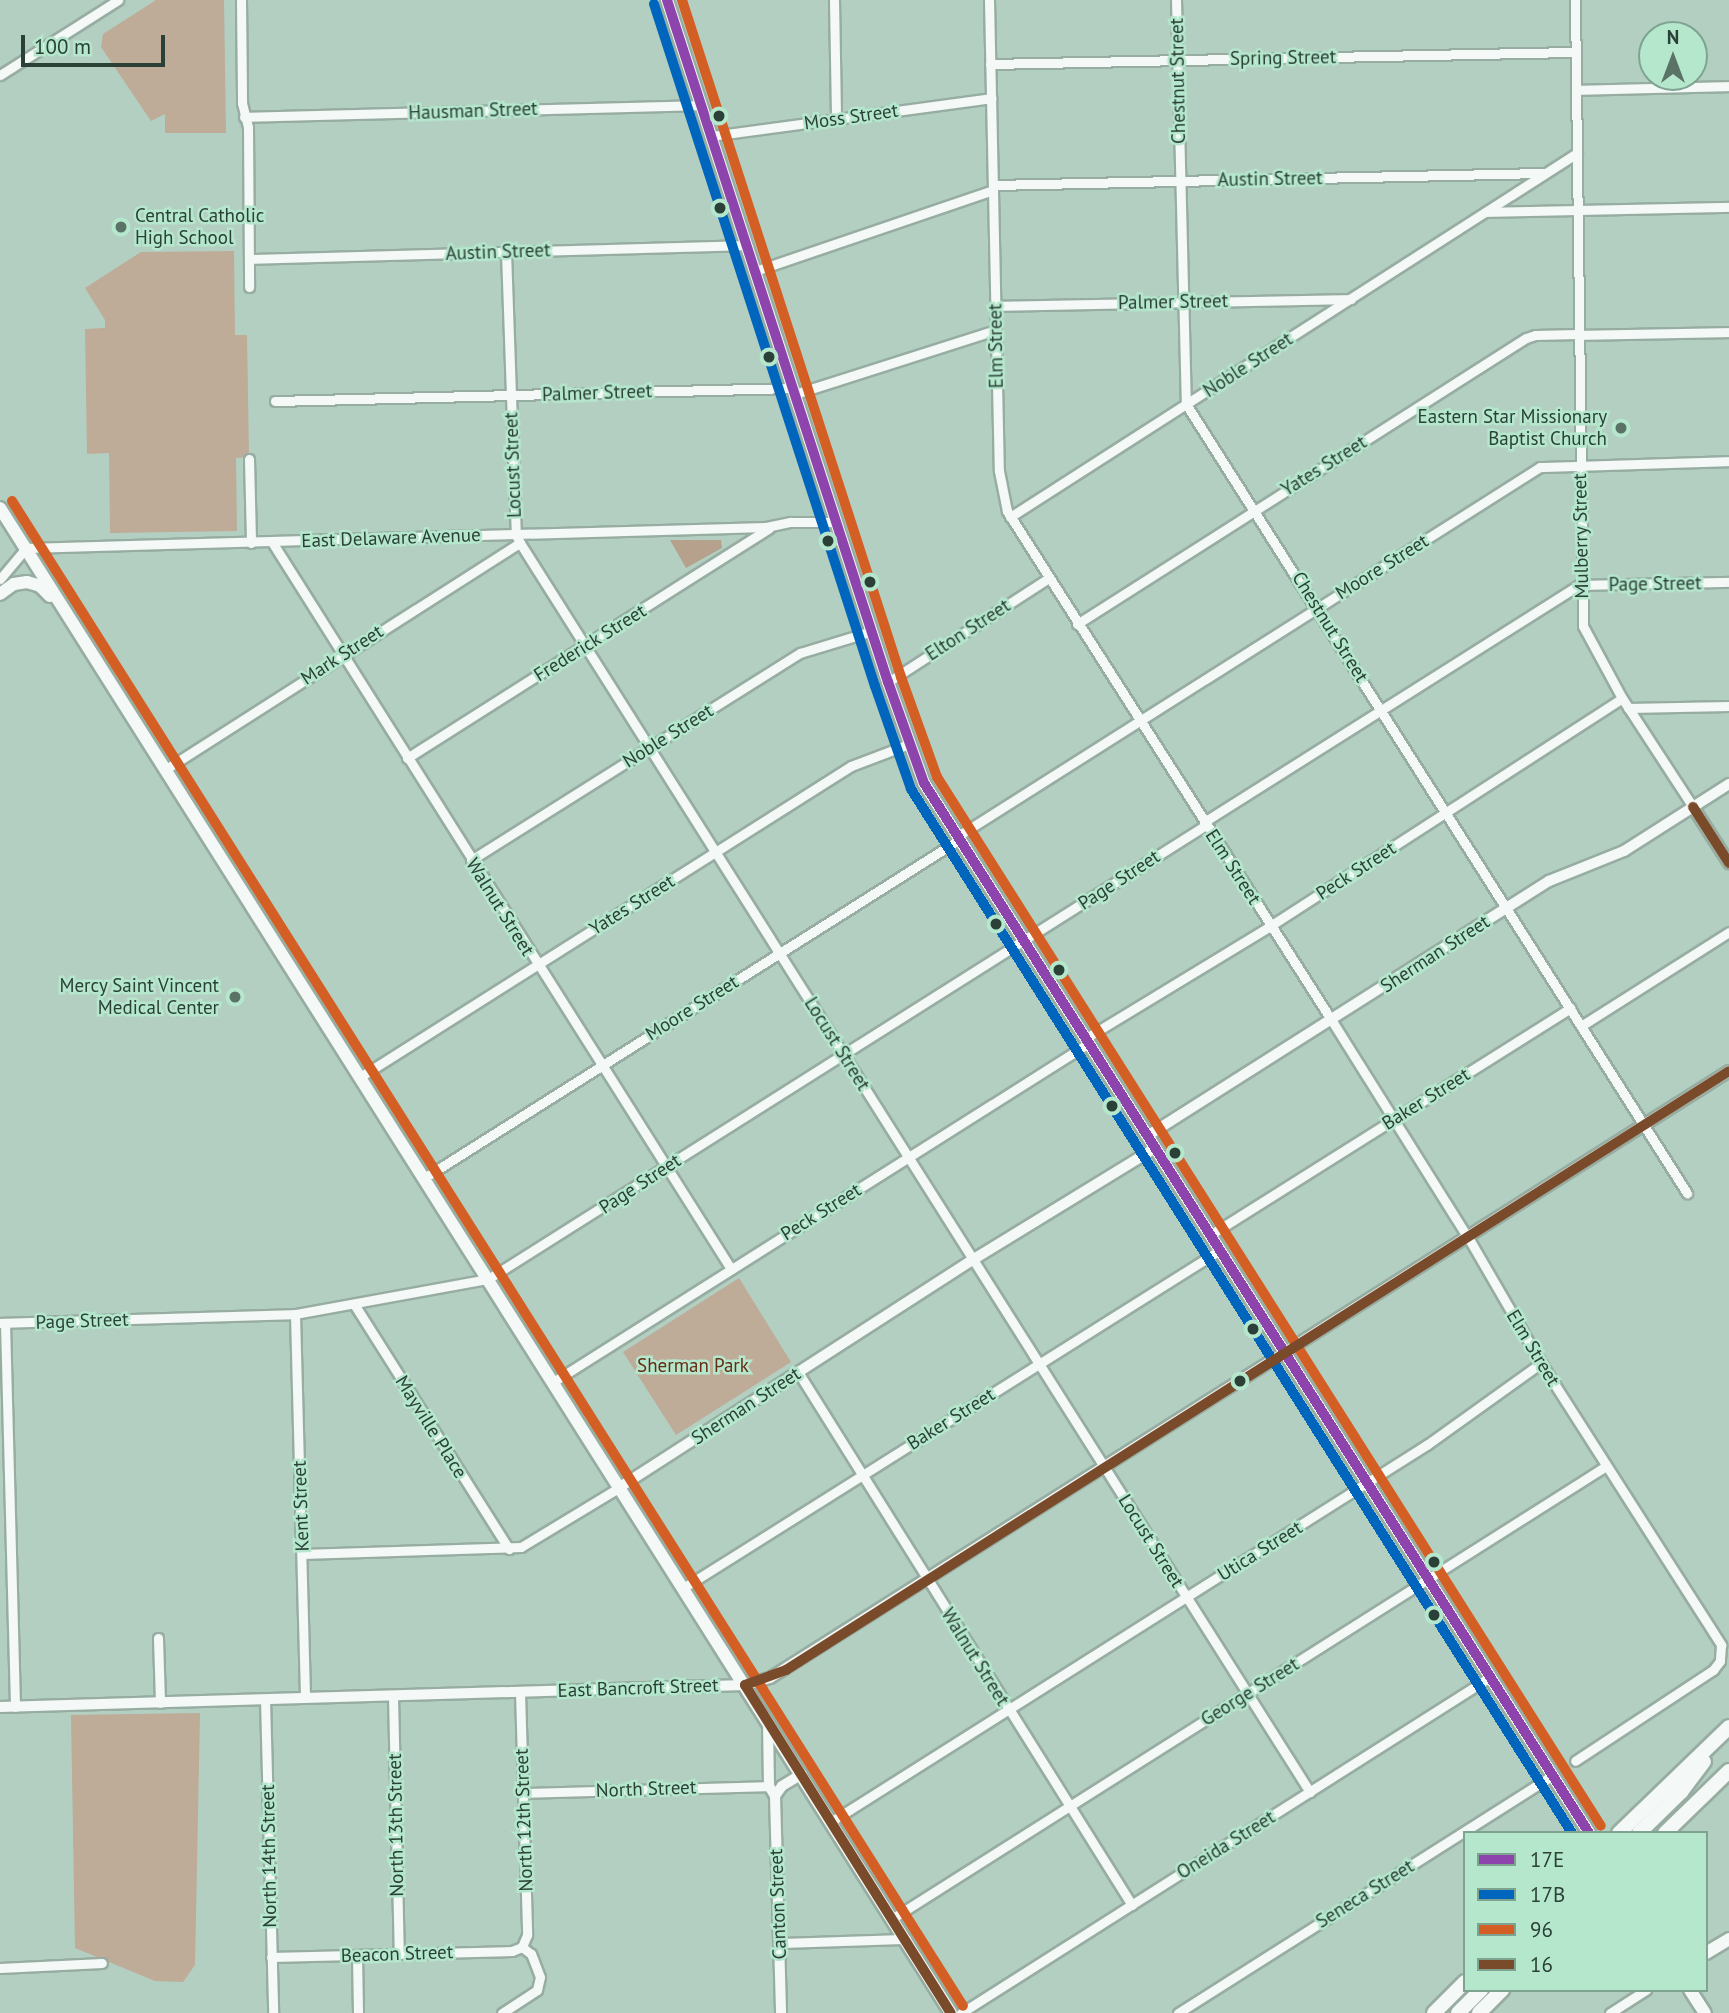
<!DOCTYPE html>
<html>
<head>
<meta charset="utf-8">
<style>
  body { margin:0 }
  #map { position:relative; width:1729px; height:2013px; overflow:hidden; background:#b3cfc1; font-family:"PT Sans",sans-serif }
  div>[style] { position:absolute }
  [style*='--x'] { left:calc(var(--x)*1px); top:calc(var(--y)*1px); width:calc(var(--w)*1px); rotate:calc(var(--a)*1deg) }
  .green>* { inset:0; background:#beab98 }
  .forest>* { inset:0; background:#b6a18d }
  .roads { filter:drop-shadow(2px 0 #97ada2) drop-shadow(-2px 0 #97ada2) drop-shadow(0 2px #97ada2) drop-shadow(0 -2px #97ada2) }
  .minor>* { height:9px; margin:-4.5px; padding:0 4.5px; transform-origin:4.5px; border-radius:4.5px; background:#f4f8f6 }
  .tertiary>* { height:10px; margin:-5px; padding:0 5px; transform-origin:5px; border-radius:5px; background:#f4f8f6 }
  .secondary>* { height:12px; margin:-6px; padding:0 6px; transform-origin:6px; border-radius:6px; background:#f4f8f6 }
  .primary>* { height:14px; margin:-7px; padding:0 7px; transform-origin:7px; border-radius:7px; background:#f4f8f6 }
  .bus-1>* { height:10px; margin:-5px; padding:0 5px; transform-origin:5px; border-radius:5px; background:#8e44ad }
  .bus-2>* { height:10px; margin:-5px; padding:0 5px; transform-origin:5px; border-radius:5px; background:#0065bd }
  .bus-3>* { height:10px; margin:-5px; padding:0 5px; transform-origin:5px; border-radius:5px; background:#d45f25 }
  .bus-4>* { height:10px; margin:-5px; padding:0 5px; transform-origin:5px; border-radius:5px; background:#7a4b2a }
  .dots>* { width:19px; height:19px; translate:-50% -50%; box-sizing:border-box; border:4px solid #b5e7cd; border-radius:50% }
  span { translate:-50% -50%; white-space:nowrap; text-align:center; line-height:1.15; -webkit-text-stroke:5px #b5e7cd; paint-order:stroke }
  .street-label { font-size:19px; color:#2b4036 }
  .poi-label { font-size:19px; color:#2b4036 }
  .left { translate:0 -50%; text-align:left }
  .right { translate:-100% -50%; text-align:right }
  .park-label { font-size:19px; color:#662b11 }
  .legend { position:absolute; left:1463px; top:1831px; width:245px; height:161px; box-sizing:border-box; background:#b5e7cd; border:2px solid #7ea491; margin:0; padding:9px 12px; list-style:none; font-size:21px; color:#2b4036 }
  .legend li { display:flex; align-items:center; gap:14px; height:35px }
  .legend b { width:35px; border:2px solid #7ea491 }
  .north { position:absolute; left:1638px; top:21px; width:70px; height:70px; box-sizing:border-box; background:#b5e7cd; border:2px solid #7ea491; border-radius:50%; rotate:0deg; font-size:19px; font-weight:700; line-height:28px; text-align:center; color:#2b4036 }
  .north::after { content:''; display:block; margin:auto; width:24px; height:32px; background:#5b7267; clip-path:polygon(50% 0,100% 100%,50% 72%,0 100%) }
  .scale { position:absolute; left:21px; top:35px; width:144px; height:32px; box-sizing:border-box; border:4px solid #2b4036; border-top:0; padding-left:9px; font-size:21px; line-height:24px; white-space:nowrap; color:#2b4036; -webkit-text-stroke:5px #b5e7cd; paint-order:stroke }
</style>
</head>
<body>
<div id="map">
  <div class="green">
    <i style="clip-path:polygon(156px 0,224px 0,226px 133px,165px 133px,165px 114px,151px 121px,101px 47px,103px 34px)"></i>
    <i style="clip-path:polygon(234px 251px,235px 335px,247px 335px,249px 457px,236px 458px,237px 531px,110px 533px,109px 453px,87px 454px,85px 329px,105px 328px,105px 320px,85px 288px,141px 252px)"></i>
    <i style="clip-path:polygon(739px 1278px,791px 1362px,676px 1435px,623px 1352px)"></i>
    <i style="clip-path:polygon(200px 1713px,195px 1965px,183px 1982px,155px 1981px,75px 1948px,71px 1715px)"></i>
  </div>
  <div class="forest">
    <i style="clip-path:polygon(670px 540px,721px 540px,722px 548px,686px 568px)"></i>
  </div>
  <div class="roads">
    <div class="minor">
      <i style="--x:241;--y:0;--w:103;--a:89.4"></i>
      <i style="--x:242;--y:103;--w:25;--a:76"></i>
      <i style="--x:248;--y:127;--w:160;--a:89.6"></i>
      <i style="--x:834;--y:0;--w:119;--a:89"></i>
      <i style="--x:989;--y:0;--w:471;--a:88.8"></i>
      <i style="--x:999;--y:471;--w:41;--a:78.7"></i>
      <i style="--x:1007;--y:511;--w:605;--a:57.49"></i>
      <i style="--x:1332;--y:1021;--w:257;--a:57.9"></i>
      <i style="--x:1469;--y:1239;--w:143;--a:59.9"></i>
      <i style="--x:1541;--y:1363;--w:335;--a:57.4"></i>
      <i style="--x:1721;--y:1645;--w:16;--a:94"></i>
      <i style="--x:1720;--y:1661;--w:11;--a:128"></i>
      <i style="--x:1713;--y:1670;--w:165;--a:146.6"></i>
      <i style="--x:1176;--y:0;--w:404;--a:88.6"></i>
      <i style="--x:1186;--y:404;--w:935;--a:57.59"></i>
      <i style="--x:1575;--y:0;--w:626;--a:89.27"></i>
      <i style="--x:1583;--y:626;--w:82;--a:61.6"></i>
      <i style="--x:1622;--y:698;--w:130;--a:56.9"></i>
      <i style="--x:990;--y:64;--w:585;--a:-1.18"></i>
      <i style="--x:0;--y:75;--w:140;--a:-32.4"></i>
      <i style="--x:1576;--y:90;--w:153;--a:-1.5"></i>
      <i style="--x:244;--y:117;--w:457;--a:-1.5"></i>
      <i style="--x:711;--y:136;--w:283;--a:-7.7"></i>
      <i style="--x:993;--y:185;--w:551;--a:-1.25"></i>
      <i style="--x:1486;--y:212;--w:243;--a:-1.2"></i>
      <i style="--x:506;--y:252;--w:283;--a:88"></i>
      <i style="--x:516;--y:535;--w:9;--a:63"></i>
      <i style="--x:520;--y:543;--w:1478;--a:57.69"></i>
      <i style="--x:249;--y:259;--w:497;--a:-1.6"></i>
      <i style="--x:755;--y:271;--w:251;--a:-18.8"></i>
      <i style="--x:995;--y:306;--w:356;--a:-1.1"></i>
      <i style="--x:1578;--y:335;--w:151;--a:-1.1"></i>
      <i style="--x:795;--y:394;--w:211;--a:-17.7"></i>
      <i style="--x:275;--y:401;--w:518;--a:-1.44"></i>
      <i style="--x:249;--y:459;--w:84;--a:88.6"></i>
      <i style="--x:1010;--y:517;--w:674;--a:-32.7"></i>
      <i style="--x:272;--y:542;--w:860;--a:57.73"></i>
      <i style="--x:0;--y:579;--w:40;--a:-50"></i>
      <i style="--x:26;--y:548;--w:740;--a:-1.63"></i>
      <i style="--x:766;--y:527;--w:25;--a:-12"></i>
      <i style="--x:790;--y:522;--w:47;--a:0"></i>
      <i style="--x:1582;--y:585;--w:147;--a:-1.2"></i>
      <i style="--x:1077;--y:624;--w:532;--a:-32.5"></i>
      <i style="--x:1526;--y:338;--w:9;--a:-18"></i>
      <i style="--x:1535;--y:335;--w:43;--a:-1.3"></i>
      <i style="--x:888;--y:682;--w:192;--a:-32.9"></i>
      <i style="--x:1628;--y:708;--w:101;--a:-1.1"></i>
      <i style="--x:407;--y:758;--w:429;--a:-32.4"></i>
      <i style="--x:166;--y:769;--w:420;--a:-32.6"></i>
      <i style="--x:1204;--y:822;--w:447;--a:-32.3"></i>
      <i style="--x:958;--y:836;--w:689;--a:-32.38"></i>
      <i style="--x:1540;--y:467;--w:189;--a:-1.8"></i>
      <i style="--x:471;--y:860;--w:389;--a:-32.2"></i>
      <i style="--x:800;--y:653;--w:75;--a:-17"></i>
      <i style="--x:1581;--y:1026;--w:175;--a:-32.4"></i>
      <i style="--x:1086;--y:1038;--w:215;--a:-31.3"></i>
      <i style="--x:1270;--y:926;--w:419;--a:-32.9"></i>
      <i style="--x:360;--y:1077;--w:581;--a:-32.35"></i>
      <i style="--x:851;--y:766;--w:62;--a:-20.8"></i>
      <i style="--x:424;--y:1178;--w:634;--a:-32.31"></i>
      <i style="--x:1210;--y:1235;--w:426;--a:-32.2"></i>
      <i style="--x:354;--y:1304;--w:290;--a:57.7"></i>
      <i style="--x:295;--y:1314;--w:384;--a:88.5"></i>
      <i style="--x:0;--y:1323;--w:295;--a:-1.7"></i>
      <i style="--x:295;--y:1314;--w:196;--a:-10.3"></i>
      <i style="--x:488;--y:1279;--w:849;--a:-32.31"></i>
      <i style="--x:5;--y:1323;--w:384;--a:88.5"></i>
      <i style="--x:798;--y:1372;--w:629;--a:57.93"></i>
      <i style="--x:553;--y:1382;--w:634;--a:-32.31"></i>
      <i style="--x:302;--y:1554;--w:219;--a:-1.8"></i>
      <i style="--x:521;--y:1547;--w:116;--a:-31.2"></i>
      <i style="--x:683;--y:1588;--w:635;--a:-32.19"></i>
      <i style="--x:158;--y:1638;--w:65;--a:88.2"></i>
      <i style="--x:520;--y:1692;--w:243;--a:88.3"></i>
      <i style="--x:527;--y:1935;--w:13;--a:113"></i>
      <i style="--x:393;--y:1696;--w:258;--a:88.7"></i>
      <i style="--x:265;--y:1699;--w:314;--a:88.5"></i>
      <i style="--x:523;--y:1793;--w:246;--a:-1.6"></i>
      <i style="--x:832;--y:1821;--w:705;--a:-32.32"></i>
      <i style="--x:1428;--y:1444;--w:139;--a:-35.6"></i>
      <i style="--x:893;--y:1918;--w:844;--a:-32.37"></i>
      <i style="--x:779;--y:1943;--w:127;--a:-1.8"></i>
      <i style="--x:357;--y:1955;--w:58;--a:89"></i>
      <i style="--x:271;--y:1957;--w:241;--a:-1.4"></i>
      <i style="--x:512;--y:1951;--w:11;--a:-22"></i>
      <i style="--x:0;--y:1968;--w:102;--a:-2.8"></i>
      <i style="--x:502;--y:2013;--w:42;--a:-33.3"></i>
      <i style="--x:537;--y:1990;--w:13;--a:-77"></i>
      <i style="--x:540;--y:1977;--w:25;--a:-111"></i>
      <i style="--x:531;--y:1954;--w:11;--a:-142"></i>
      <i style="--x:961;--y:2013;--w:627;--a:-32.42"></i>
      <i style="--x:1178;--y:2013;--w:444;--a:-32.4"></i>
      <i style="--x:1610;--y:2013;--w:43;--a:-32.6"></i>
    </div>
    <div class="tertiary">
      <i style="--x:1693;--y:807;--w:67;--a:57.3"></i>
      <i style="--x:1147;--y:1136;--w:476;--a:-32.4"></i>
      <i style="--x:1549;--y:881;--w:81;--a:-21.8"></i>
      <i style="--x:1624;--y:851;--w:125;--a:-32.5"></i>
      <i style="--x:620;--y:1487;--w:421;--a:-32.8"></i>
      <i style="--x:974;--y:1259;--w:212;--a:-31.5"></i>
      <i style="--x:0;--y:1707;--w:745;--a:-1.69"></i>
      <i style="--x:745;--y:1685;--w:26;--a:-16"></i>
      <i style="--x:770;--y:1678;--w:1135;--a:-32.33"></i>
      <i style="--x:768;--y:1723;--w:63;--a:89.1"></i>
      <i style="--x:769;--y:1786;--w:12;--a:59"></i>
      <i style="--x:775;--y:1796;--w:217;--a:88.4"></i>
      <i style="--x:775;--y:1796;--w:12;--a:-55"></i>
      <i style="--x:782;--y:1786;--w:23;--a:-31"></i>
    </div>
    <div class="secondary">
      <i style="--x:667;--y:0;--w:717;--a:72.05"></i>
      <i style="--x:888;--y:682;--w:107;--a:70.4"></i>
      <i style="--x:924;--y:783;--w:1243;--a:57.65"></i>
      <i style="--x:0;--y:508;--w:1780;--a:57.71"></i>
      <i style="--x:0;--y:594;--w:17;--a:-36"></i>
      <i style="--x:14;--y:584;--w:13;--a:-9"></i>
      <i style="--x:27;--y:582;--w:14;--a:17"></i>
      <i style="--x:40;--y:586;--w:14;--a:45"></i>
      <i style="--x:1706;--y:1953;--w:27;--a:-31"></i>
      <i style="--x:1690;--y:1990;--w:27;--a:57"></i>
    </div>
    <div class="primary">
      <i style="--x:1619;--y:1833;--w:153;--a:-43.9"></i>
      <i style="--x:1639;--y:1833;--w:59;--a:-44.3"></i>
      <i style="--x:1681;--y:1792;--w:38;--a:-53"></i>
      <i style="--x:1665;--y:1833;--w:89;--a:-44.1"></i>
      <i style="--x:1434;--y:2013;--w:44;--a:-45"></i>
      <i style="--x:1458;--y:2013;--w:33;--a:-45"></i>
      <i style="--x:1479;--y:2013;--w:33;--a:-45"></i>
    </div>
  </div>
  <div class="bus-1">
    <i style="--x:667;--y:0;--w:717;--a:72.05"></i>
    <i style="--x:888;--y:682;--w:107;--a:70.4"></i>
    <i style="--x:924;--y:783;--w:1243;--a:57.65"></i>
  </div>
  <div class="bus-2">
    <i style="--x:654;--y:4;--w:717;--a:72.05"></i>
    <i style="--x:875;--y:686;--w:109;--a:70.7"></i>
    <i style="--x:911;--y:789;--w:1236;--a:57.66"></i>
  </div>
  <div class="bus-3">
    <i style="--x:682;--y:0;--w:712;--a:72.07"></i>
    <i style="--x:901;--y:677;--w:106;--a:70.2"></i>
    <i style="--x:937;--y:777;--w:1241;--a:57.67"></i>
    <i style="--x:12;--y:501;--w:1780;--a:57.71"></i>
  </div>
  <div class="bus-4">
    <i style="--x:1693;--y:807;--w:67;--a:57.3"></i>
    <i style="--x:745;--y:1685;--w:44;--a:-20.1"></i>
    <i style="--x:786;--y:1670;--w:1117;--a:-32.42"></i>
    <i style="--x:745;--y:1685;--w:387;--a:57.9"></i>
  </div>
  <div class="dots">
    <i style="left:719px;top:116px;background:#2b4036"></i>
    <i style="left:720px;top:208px;background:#2b4036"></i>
    <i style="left:121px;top:227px;background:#5b7267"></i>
    <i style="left:769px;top:357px;background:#2b4036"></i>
    <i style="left:1621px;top:428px;background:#5b7267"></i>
    <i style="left:828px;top:541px;background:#2b4036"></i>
    <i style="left:870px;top:582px;background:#2b4036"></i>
    <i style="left:996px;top:924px;background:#2b4036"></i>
    <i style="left:1059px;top:970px;background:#2b4036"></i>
    <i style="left:235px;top:997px;background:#5b7267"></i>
    <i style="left:1112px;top:1106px;background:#2b4036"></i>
    <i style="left:1175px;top:1153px;background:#2b4036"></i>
    <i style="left:1253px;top:1329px;background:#2b4036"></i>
    <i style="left:1240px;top:1381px;background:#2b4036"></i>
    <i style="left:1434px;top:1562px;background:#2b4036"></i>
    <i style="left:1434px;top:1615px;background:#2b4036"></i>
  </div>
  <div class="street-label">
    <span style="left:1283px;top:58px;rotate:-1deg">Spring Street</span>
    <span style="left:1178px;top:81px;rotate:-91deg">Chestnut Street</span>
    <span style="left:473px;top:111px;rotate:-2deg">Hausman Street</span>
    <span style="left:851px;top:117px;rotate:-8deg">Moss Street</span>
    <span style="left:1270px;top:179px;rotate:-1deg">Austin Street</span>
    <span style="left:498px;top:252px;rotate:-2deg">Austin Street</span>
    <span style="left:1173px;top:302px;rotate:-1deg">Palmer Street</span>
    <span style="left:996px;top:346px;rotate:-91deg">Elm Street</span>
    <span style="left:1248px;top:365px;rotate:-33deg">Noble Street</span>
    <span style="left:597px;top:393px;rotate:-2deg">Palmer Street</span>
    <span style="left:513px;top:465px;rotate:-92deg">Locust Street</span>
    <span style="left:1324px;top:466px;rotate:-32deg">Yates Street</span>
    <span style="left:1581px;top:536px;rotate:-91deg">Mulberry Street</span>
    <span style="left:391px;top:538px;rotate:-2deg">East Delaware Avenue</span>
    <span style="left:1382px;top:567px;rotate:-32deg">Moore Street</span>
    <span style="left:1655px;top:584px;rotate:-1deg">Page Street</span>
    <span style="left:1330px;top:627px;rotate:58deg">Chestnut Street</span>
    <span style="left:968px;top:630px;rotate:-33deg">Elton Street</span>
    <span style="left:590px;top:643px;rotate:-32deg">Frederick Street</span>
    <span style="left:342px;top:655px;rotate:-33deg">Mark Street</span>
    <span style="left:668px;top:736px;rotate:-32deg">Noble Street</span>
    <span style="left:1233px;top:867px;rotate:57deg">Elm Street</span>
    <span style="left:1356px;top:871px;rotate:-33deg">Peck Street</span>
    <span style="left:1119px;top:880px;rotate:-33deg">Page Street</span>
    <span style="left:632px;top:905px;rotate:-32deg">Yates Street</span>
    <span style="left:500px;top:907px;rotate:58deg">Walnut Street</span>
    <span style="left:1435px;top:954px;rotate:-33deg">Sherman Street</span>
    <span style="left:692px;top:1008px;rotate:-32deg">Moore Street</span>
    <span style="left:837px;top:1044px;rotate:58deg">Locust Street</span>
    <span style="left:1426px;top:1099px;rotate:-32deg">Baker Street</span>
    <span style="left:640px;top:1184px;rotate:-33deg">Page Street</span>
    <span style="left:821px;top:1212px;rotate:-32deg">Peck Street</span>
    <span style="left:82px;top:1321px;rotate:-2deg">Page Street</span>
    <span style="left:1533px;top:1348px;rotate:59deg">Elm Street</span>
    <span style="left:746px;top:1406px;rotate:-33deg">Sherman Street</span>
    <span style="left:951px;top:1419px;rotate:-32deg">Baker Street</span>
    <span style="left:431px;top:1427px;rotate:58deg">Mayville Place</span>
    <span style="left:301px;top:1506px;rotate:-92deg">Kent Street</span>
    <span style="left:1151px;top:1541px;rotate:58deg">Locust Street</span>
    <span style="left:1260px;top:1551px;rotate:-32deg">Utica Street</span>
    <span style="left:975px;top:1657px;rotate:58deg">Walnut Street</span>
    <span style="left:638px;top:1688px;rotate:-2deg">East Bancroft Street</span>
    <span style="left:1250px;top:1692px;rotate:-32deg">George Street</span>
    <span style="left:646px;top:1789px;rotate:-2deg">North Street</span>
    <span style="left:524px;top:1820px;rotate:-92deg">North 12th Street</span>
    <span style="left:396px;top:1825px;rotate:-91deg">North 13th Street</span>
    <span style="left:1226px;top:1845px;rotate:-32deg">Oneida Street</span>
    <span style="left:269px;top:1856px;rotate:-91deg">North 14th Street</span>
    <span style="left:1365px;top:1894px;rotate:-32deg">Seneca Street</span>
    <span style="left:778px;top:1904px;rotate:-92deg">Canton Street</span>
    <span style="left:397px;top:1954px;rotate:-2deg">Beacon Street</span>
  </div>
  <div class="poi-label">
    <span class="left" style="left:135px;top:227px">Central Catholic<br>High School</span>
    <span class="right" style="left:1607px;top:428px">Eastern Star Missionary<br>Baptist Church</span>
    <span class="right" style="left:219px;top:997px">Mercy Saint Vincent<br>Medical Center</span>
  </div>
  <div class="park-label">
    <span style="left:693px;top:1366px">Sherman Park</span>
  </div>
  <ul class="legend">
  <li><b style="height:9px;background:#8e44ad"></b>17E</li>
  <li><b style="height:9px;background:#0065bd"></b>17B</li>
  <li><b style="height:9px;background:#d45f25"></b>96</li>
  <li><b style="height:9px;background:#7a4b2a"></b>16</li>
  </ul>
  <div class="north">N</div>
  <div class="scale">100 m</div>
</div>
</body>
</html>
